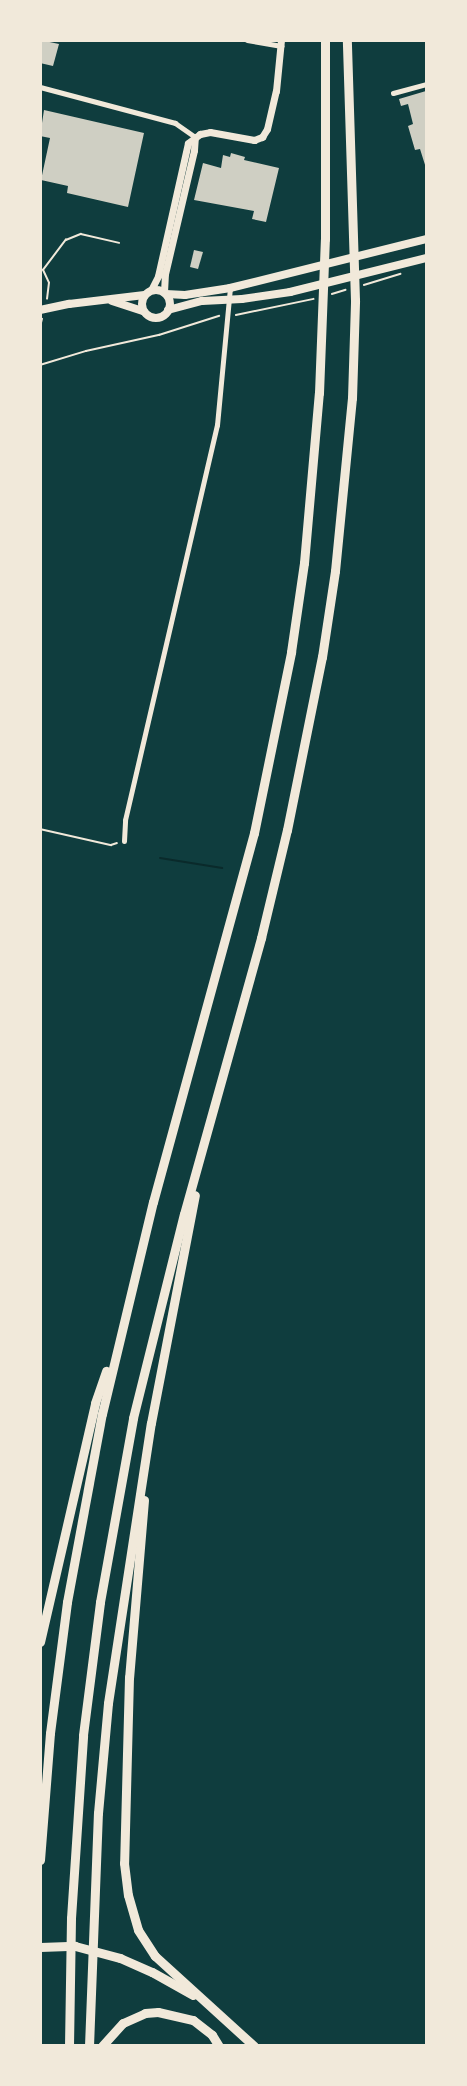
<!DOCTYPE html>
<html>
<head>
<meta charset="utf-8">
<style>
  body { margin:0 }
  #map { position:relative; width:467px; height:2086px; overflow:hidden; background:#0f3d3e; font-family:"Playfair Display",serif }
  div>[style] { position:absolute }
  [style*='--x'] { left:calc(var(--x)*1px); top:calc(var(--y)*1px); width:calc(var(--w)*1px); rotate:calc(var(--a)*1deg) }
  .stream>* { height:2px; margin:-1px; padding:0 1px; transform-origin:1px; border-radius:1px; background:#0a2a2b }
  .building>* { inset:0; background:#cfcfc3 }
  .path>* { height:1.5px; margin:-0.75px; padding:0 0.75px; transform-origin:0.75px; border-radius:0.75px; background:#f1e9da }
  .minor>* { height:5px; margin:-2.5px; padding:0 2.5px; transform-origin:2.5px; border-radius:2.5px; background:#f1e9da }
  .tertiary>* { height:7px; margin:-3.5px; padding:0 3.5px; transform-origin:3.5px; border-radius:3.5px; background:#f1e9da }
  .secondary>* { height:8px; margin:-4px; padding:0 4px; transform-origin:4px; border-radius:4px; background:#f1e9da }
  .secondary>.ring { margin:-4px; padding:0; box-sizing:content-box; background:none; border:8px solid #f1e9da; border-radius:50% }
  .motorway>* { height:9px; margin:-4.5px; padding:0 4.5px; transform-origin:4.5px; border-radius:4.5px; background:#f1e9da }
  span { translate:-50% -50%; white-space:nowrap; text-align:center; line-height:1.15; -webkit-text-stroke:4.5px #f1e9da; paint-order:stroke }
  .frame { position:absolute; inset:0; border:42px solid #f1e9da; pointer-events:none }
</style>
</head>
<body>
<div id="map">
  <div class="stream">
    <i style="--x:160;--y:858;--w:63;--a:9.2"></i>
  </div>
  <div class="building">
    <i style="clip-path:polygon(40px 40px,59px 44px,53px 66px,40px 63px)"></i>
    <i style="clip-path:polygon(426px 91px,426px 168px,420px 149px,415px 150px,408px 126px,413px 124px,408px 104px,401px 106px,399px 99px)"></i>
    <i style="clip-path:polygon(44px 110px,144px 133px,128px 207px,67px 193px,68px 186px,41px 180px,50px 138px,40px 136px)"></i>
    <i style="clip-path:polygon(231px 153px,245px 157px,244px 160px,279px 168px,266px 222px,252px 219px,254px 211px,194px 200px,203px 163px,221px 168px,223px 155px,230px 157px)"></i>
    <i style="clip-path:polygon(194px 250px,203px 252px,198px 269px,190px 267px)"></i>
  </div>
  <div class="path">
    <i style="--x:364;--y:285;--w:38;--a:-17"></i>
    <i style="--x:332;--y:294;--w:14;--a:-17"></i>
    <i style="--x:47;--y:299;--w:16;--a:-83"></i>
    <i style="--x:49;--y:283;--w:14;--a:-115"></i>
    <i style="--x:43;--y:270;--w:38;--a:-53"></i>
    <i style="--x:66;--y:240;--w:16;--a:-22"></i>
    <i style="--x:81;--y:234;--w:39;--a:13"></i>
    <i style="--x:236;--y:315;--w:79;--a:-11.7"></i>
    <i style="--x:40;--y:327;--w:8;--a:-76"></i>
    <i style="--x:40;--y:365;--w:48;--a:-16.9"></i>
    <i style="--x:86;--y:351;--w:75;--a:-12.4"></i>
    <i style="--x:159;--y:335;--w:63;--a:-17.6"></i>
    <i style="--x:40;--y:829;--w:73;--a:12.7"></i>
    <i style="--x:111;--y:845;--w:6;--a:-18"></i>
  </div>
  <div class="minor">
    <i style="--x:247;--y:40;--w:35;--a:10"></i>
    <i style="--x:40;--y:87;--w:140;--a:14.9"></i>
    <i style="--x:175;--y:123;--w:24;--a:35"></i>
    <i style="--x:393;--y:93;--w:34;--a:-15"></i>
    <i style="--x:124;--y:841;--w:21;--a:-87"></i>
    <i style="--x:125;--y:820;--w:406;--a:-76.9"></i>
    <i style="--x:217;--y:425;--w:138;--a:-84.6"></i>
  </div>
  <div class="tertiary">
    <i style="--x:151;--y:290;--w:16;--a:-63"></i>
    <i style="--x:158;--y:276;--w:136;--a:-77.3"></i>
    <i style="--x:188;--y:143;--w:15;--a:-37"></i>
    <i style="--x:200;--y:134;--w:10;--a:-11"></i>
    <i style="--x:210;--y:132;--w:45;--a:10.3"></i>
    <i style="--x:254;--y:140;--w:9;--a:-21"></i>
    <i style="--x:262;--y:137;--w:9;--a:-58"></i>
    <i style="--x:267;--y:129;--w:39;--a:-77"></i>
    <i style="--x:276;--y:91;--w:51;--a:-84.4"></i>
    <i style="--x:164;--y:292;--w:18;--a:-87"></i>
    <i style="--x:165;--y:274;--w:127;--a:-76.8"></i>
    <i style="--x:194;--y:150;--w:13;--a:-86"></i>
  </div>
  <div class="secondary">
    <i class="ring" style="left:142px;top:290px;width:20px;height:20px"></i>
    <i style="--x:166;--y:294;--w:19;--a:3"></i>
    <i style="--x:185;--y:295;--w:46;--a:-8.8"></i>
    <i style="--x:230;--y:288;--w:202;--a:-14"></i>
    <i style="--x:112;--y:301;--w:33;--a:18"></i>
    <i style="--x:40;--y:310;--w:30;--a:-12"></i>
    <i style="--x:69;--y:304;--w:76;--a:-6.8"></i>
    <i style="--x:168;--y:310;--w:35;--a:-15"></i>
    <i style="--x:202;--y:301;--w:40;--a:-2.9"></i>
    <i style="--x:242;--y:299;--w:49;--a:-8.3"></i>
    <i style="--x:290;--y:292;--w:140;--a:-14"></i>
  </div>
  <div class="motorway">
    <i style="--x:144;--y:1500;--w:178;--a:94.8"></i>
    <i style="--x:129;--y:1677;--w:186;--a:91.5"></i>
    <i style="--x:124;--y:1863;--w:32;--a:83"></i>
    <i style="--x:128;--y:1895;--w:36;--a:74"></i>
    <i style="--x:138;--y:1930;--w:31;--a:57"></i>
    <i style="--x:155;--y:1956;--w:134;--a:42.3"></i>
    <i style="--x:40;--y:1642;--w:245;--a:-77"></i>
    <i style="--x:95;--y:1403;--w:34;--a:-71"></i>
    <i style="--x:40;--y:1860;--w:127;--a:-85.5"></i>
    <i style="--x:50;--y:1733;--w:132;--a:-82.6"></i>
    <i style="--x:67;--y:1602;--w:191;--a:-79.5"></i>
    <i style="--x:102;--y:1414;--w:218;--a:-76.5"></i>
    <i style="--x:153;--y:1202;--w:383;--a:-74.7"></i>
    <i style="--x:254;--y:833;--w:185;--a:-78.4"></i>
    <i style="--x:291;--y:652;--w:90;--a:-81.7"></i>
    <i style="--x:304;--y:563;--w:171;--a:-85"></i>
    <i style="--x:319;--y:393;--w:154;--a:-87.8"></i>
    <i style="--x:325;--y:239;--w:199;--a:-90"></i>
    <i style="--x:40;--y:1947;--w:35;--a:-2"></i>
    <i style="--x:75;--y:1946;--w:47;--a:14.9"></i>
    <i style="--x:120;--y:1958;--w:35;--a:24"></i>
    <i style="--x:152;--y:1972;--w:47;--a:29.3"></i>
    <i style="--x:69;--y:2046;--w:128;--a:-89.1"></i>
    <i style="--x:71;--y:1918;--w:183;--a:-86.2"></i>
    <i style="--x:83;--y:1735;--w:134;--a:-82.7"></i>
    <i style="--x:100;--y:1602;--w:187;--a:-79.8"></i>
    <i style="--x:133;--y:1418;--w:210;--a:-76"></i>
    <i style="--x:184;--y:1214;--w:287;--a:-74.4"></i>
    <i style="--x:261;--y:938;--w:111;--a:-76.5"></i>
    <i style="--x:287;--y:830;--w:177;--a:-78.6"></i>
    <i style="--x:322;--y:657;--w:87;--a:-81.4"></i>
    <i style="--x:335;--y:571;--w:174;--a:-84.4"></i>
    <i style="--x:352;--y:398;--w:98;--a:-88.2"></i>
    <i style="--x:355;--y:300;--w:260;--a:-91.8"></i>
    <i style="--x:89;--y:2046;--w:233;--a:-87.8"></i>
    <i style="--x:98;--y:1813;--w:110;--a:-84.8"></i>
    <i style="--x:108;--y:1703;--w:283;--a:-81.3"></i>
    <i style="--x:151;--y:1423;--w:232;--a:-79.1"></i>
    <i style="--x:102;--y:2046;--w:31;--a:-48"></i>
    <i style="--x:123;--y:2023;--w:24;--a:-24"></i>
    <i style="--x:145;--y:2013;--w:13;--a:-4"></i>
    <i style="--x:158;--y:2012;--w:36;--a:13"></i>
    <i style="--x:193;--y:2020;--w:24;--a:38"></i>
    <i style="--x:212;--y:2035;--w:13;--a:58"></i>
  </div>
  <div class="frame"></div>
</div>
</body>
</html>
